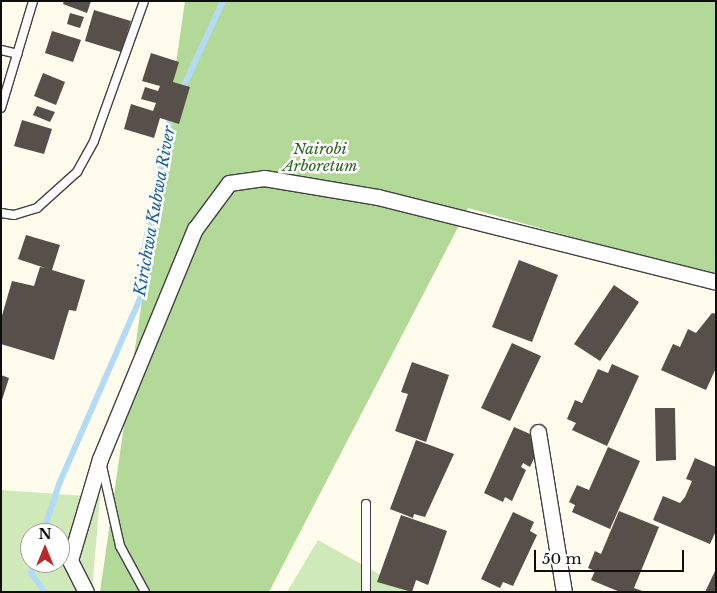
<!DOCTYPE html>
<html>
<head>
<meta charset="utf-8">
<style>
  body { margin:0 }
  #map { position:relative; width:717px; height:593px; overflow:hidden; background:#fffcee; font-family:"Libre Baskerville",serif }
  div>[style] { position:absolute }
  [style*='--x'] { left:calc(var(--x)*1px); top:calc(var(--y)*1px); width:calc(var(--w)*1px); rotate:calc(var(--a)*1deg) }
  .green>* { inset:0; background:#d0e9b9 }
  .forest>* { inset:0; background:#b3d998 }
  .stream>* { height:6px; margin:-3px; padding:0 3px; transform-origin:3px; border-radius:3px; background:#b4dbf5 }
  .building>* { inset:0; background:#564f4a }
  .roads { filter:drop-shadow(1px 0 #414141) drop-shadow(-1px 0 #414141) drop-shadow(0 1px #414141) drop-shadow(0 -1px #414141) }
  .lane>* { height:8px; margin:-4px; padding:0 4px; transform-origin:4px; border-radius:4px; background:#fff }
  .street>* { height:15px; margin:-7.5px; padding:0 7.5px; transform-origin:7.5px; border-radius:7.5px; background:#fff }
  span { translate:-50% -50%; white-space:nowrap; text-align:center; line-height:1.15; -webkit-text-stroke:5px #fff; paint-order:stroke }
  .park-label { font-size:15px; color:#2b641f; font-style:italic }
  .water-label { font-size:16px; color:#185f9e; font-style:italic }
  .frame { position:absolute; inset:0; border:2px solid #0e0e0e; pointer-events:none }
  .north { position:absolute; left:20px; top:523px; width:50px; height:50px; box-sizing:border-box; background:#fff; border:1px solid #9f9f9f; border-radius:50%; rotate:0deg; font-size:14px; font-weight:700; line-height:20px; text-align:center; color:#0e0e0e }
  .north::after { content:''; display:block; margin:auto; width:18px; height:22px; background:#bc272a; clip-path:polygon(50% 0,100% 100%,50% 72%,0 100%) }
  .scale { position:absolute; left:534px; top:550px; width:150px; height:22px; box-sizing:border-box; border:2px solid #0e0e0e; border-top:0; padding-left:6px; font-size:15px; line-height:18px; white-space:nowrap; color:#0e0e0e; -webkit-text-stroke:4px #fff; paint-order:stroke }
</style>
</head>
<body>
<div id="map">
  <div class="green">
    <i style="clip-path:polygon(evenodd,1px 490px,100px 497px,92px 592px,1px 592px,1px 490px,30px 533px,60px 533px,60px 563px,30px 563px,30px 533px)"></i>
    <i style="clip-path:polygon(318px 540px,411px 592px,287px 592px)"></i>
  </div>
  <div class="forest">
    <i style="clip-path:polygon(185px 1px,716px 1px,716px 277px,468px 208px,269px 592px,100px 592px)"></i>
  </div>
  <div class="stream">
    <i style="--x:181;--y:92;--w:100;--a:-65.2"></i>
    <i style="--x:43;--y:533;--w:52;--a:-71.9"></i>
    <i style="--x:59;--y:484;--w:210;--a:-66.4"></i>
    <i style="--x:143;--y:292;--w:42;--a:-88.6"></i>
    <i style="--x:144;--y:250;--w:138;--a:-78.7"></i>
    <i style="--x:34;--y:563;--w:10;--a:107"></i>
    <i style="--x:31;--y:573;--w:24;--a:54"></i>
  </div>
  <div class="building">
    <i style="clip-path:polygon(64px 1px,91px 1px,87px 13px,63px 4px)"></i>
    <i style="clip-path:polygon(94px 10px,131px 21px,121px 52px,85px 41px)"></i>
    <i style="clip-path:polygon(70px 13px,84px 17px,80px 28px,67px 24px)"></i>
    <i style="clip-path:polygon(52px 31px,81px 40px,73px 62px,45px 53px)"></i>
    <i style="clip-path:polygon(151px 53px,179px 62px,173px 82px,190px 87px,179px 124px,160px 118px,154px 138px,124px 129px,131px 104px,153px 111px,156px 103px,141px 99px,145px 87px,158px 91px,160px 86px,142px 81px)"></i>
    <i style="clip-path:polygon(43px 73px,65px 82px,56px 105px,34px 96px)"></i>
    <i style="clip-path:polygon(37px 106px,55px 112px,50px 122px,33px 115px)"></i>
    <i style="clip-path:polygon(22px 120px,52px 129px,44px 154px,14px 146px)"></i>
    <i style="clip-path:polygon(26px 235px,60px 245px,52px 270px,85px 280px,76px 311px,69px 310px,54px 360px,1px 344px,1px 319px,12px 281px,34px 286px,40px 267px,45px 268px,18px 259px)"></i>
    <i style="clip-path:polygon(519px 260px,558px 275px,532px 342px,492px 327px)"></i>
    <i style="clip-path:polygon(614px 285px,639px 302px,600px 361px,574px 344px)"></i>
    <i style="clip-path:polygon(712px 313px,716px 314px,716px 368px,706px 390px,661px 370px,673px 344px,680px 347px,688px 329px,696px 333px)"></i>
    <i style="clip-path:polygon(512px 343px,541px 356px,510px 421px,481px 408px)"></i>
    <i style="clip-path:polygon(412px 362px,449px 375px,426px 442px,395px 431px,408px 394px,401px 392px)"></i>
    <i style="clip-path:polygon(612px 364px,639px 376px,607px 446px,572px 430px,576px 423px,567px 419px,575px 400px,582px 403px,598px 369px,608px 373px)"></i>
    <i style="clip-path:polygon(1px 375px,9px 378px,2px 400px,1px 400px)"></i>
    <i style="clip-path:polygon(655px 408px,675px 408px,676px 460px,656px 461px)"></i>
    <i style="clip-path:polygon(514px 427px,537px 437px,533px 445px,539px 448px,530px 467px,523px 463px,521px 467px,526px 470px,512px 501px,505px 497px,503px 502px,484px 493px)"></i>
    <i style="clip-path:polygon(416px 440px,454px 454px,425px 517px,414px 514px,413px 518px,390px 509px)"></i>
    <i style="clip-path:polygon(608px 447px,640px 461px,610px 529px,572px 512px,575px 505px,569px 502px,577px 485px,589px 490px)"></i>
    <i style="clip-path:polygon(695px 458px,716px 467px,716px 531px,710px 544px,653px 520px,663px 496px,680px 503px,685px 497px,692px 481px,686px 479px)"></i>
    <i style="clip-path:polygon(619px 511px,659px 527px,634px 588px,645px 592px,620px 592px,591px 580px,595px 571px,588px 568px,595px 551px,601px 554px)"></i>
    <i style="clip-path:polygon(513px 512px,534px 522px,530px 531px,537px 535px,513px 586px,503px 582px,500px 588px,481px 579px)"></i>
    <i style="clip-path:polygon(401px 515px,447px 531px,428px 585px,416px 580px,412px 592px,377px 582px)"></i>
    <i style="clip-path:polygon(716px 569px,716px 592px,705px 592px)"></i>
  </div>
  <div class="roads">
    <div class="lane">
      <i style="--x:1;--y:50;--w:17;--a:13"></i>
      <i style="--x:1;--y:108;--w:112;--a:-73.3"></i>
      <i style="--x:1;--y:213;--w:13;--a:9"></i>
      <i style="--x:14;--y:215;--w:24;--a:-17"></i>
      <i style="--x:37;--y:208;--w:54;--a:-42"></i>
      <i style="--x:77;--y:172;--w:35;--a:-61"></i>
      <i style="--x:94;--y:141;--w:149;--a:-70.3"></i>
      <i style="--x:102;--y:466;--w:82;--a:77.3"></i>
      <i style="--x:120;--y:546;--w:52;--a:61.5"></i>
      <i style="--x:366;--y:592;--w:88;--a:-90"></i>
    </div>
    <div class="street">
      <i style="--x:538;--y:432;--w:162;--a:80.8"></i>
      <i style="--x:86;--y:592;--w:36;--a:-117"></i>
      <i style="--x:70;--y:560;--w:105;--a:-73.5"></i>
      <i style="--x:100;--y:459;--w:249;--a:-67.6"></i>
      <i style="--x:195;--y:229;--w:57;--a:-53.5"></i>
      <i style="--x:229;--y:183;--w:35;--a:-8"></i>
      <i style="--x:264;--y:178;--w:116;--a:9.5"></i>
      <i style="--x:378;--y:197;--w:349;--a:14.1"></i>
    </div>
  </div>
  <div class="park-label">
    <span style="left:320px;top:157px">Nairobi<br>Arboretum</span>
  </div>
  <div class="water-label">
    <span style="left:154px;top:211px;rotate:-80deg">Kirichwa Kubwa River</span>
  </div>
  <div class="frame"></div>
  <div class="north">N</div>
  <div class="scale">50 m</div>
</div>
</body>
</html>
